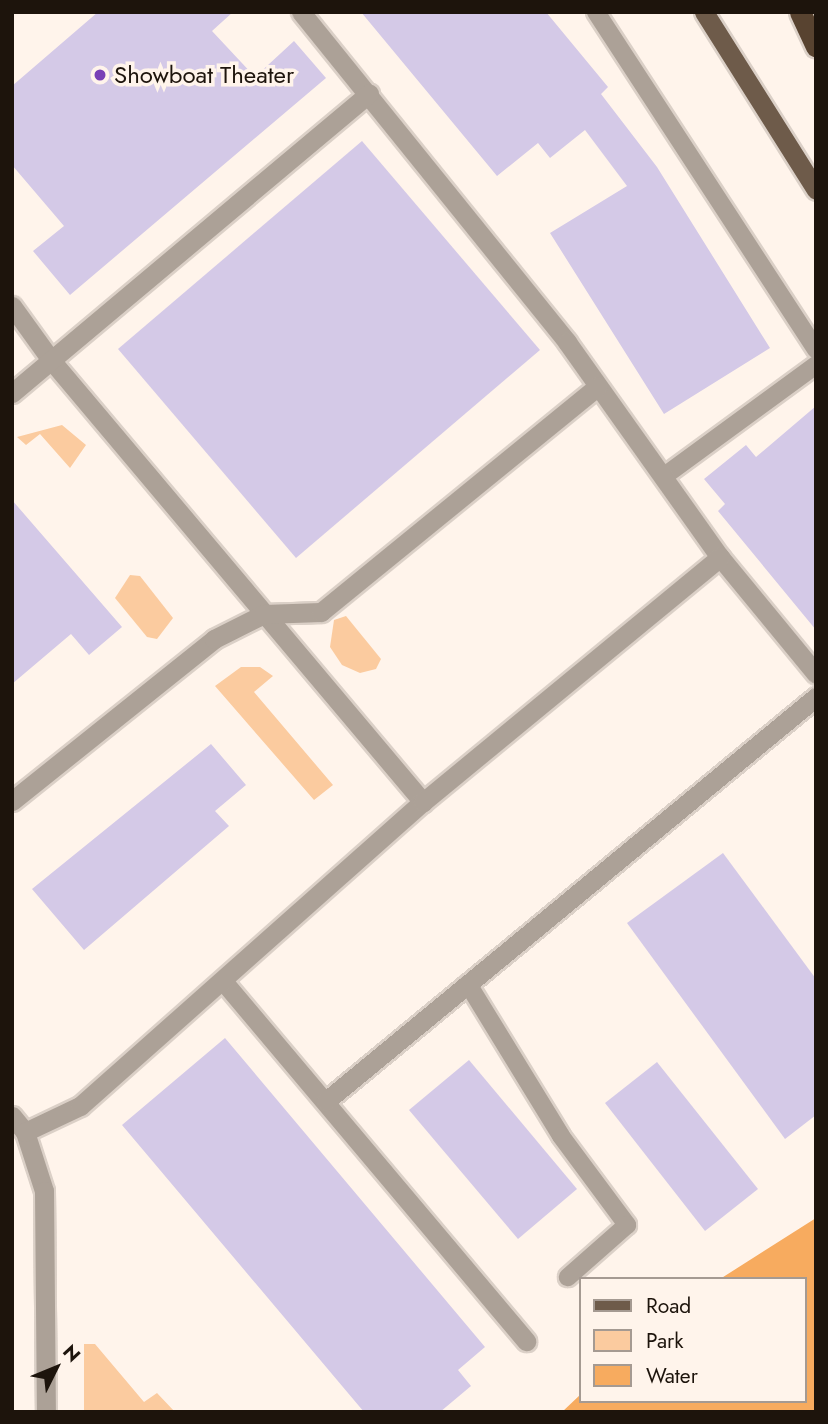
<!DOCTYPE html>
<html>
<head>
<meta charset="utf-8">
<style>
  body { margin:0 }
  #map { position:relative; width:828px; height:1424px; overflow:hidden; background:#fff4eb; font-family:Jost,sans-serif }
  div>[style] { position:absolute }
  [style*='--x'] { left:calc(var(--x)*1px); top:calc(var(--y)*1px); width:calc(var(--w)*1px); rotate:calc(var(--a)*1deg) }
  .green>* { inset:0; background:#fbcb9f }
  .water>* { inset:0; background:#f7ab5f }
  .building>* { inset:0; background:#d4c9e7 }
  .roads { filter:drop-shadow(2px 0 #dbd0c7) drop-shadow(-2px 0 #dbd0c7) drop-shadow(0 2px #dbd0c7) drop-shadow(0 -2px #dbd0c7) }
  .service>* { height:18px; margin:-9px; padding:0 9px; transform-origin:9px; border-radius:9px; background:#aca197 }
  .minor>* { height:19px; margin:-9.5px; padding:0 9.5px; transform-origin:9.5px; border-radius:9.5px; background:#aca197 }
  .primary>* { height:19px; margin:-9.5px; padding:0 9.5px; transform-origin:9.5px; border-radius:9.5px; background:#6e5b4a }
  .motorway>* { height:21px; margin:-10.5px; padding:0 10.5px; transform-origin:10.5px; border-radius:10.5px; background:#584330 }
  .dots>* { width:19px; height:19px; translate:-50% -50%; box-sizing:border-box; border:4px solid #fff4eb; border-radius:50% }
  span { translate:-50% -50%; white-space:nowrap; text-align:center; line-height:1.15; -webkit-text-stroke:7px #fff4eb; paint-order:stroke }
  .poi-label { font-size:24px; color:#1d140c }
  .left { translate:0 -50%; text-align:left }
  .frame { position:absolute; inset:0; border:14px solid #1d140c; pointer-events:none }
  .legend { position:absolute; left:579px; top:1277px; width:228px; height:126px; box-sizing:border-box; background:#fff4eb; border:2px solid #a59a92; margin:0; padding:9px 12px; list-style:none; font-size:21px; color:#1d140c }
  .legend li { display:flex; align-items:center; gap:14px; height:35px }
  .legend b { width:35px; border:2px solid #a59a92 }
  .north { position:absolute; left:21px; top:1333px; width:70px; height:70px; -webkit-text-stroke:5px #fff4eb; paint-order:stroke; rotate:47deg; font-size:19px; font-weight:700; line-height:28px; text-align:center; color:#1d140c }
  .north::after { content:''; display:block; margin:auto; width:24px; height:32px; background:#1d140c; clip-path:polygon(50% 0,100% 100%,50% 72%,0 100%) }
</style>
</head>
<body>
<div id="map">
  <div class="green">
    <i style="clip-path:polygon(62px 425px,86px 445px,70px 468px,40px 434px,26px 445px,17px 437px)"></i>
    <i style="clip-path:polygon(130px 575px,140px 576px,173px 618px,157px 639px,147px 637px,115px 598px)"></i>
    <i style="clip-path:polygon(346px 616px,381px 659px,376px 669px,360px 673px,342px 665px,330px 647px,334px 620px)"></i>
    <i style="clip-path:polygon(241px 667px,260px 667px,273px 676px,254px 692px,333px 785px,314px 800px,215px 686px)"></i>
    <i style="clip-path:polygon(84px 1344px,95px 1344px,144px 1402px,157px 1393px,175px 1412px,84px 1412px)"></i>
  </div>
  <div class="water">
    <i style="clip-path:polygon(816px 1218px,816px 1412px,562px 1412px,581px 1394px,581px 1401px,805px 1401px,805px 1279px,720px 1279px)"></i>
  </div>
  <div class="building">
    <i style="clip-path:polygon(98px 12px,233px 12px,212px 31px,255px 77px,294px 41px,326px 78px,70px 295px,33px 251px,64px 226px,12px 165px,12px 86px)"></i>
    <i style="clip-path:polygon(361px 12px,546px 12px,608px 87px,601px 94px,657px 167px,770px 348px,664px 414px,550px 233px,627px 186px,585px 130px,550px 158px,538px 143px,497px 176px)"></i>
    <i style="clip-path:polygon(362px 141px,540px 350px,296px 558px,118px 349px)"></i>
    <i style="clip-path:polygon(816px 406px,816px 630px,718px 511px,725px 504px,704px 479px,746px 445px,756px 457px)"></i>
    <i style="clip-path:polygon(12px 500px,122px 627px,89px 655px,71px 634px,12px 684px)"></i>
    <i style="clip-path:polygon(211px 744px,246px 785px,215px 811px,229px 826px,84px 950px,32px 889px)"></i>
    <i style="clip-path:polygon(723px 853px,816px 979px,816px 1115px,785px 1139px,627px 923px)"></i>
    <i style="clip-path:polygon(225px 1038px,485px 1347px,458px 1370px,471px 1386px,440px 1412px,364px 1412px,122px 1125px)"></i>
    <i style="clip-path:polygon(469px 1060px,577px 1189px,518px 1239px,409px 1110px)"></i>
    <i style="clip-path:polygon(657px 1062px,758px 1189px,705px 1231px,605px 1103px)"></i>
  </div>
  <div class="roads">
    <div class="service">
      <i style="--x:596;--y:12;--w:403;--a:56.9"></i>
      <i style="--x:663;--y:477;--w:190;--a:-36.2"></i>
      <i style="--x:468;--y:984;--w:178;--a:58.5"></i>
      <i style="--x:561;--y:1136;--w:111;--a:53.4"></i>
      <i style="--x:627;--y:1225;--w:79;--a:138.6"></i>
    </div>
    <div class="minor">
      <i style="--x:301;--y:12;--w:424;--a:51.1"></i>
      <i style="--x:567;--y:342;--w:264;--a:54.6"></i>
      <i style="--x:720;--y:557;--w:151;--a:50.6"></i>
      <i style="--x:12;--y:306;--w:67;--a:54.2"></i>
      <i style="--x:51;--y:360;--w:578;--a:49.92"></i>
      <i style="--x:12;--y:393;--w:466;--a:-40"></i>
      <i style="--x:12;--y:801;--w:259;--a:-38.7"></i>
      <i style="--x:214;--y:639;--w:56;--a:-26.6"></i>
      <i style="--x:264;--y:614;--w:57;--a:-2"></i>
      <i style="--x:321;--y:612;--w:357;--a:-39.2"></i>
      <i style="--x:223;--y:981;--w:471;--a:49.9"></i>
      <i style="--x:326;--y:1101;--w:635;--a:-39.51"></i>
      <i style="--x:12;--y:1116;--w:21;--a:51"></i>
      <i style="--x:25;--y:1132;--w:62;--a:72.1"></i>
      <i style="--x:44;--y:1191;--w:221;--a:89.5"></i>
      <i style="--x:25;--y:1132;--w:61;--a:-25.3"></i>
      <i style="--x:80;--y:1106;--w:458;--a:-41.6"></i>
      <i style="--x:423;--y:802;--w:385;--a:-39.5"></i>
    </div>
    <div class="primary">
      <i style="--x:704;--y:12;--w:210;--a:57.8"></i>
    </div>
    <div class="motorway">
      <i style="--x:800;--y:12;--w:38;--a:65"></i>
    </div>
  </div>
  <div class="dots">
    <i style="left:100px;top:75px;background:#7840b6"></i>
  </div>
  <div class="poi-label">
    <span class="left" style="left:114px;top:75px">Showboat Theater</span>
  </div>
  <div class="frame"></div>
  <ul class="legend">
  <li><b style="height:9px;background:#6e5b4a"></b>Road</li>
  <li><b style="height:19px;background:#fbcb9f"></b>Park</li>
  <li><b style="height:19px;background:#f7ab5f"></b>Water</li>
  </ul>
  <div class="north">N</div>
</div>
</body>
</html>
